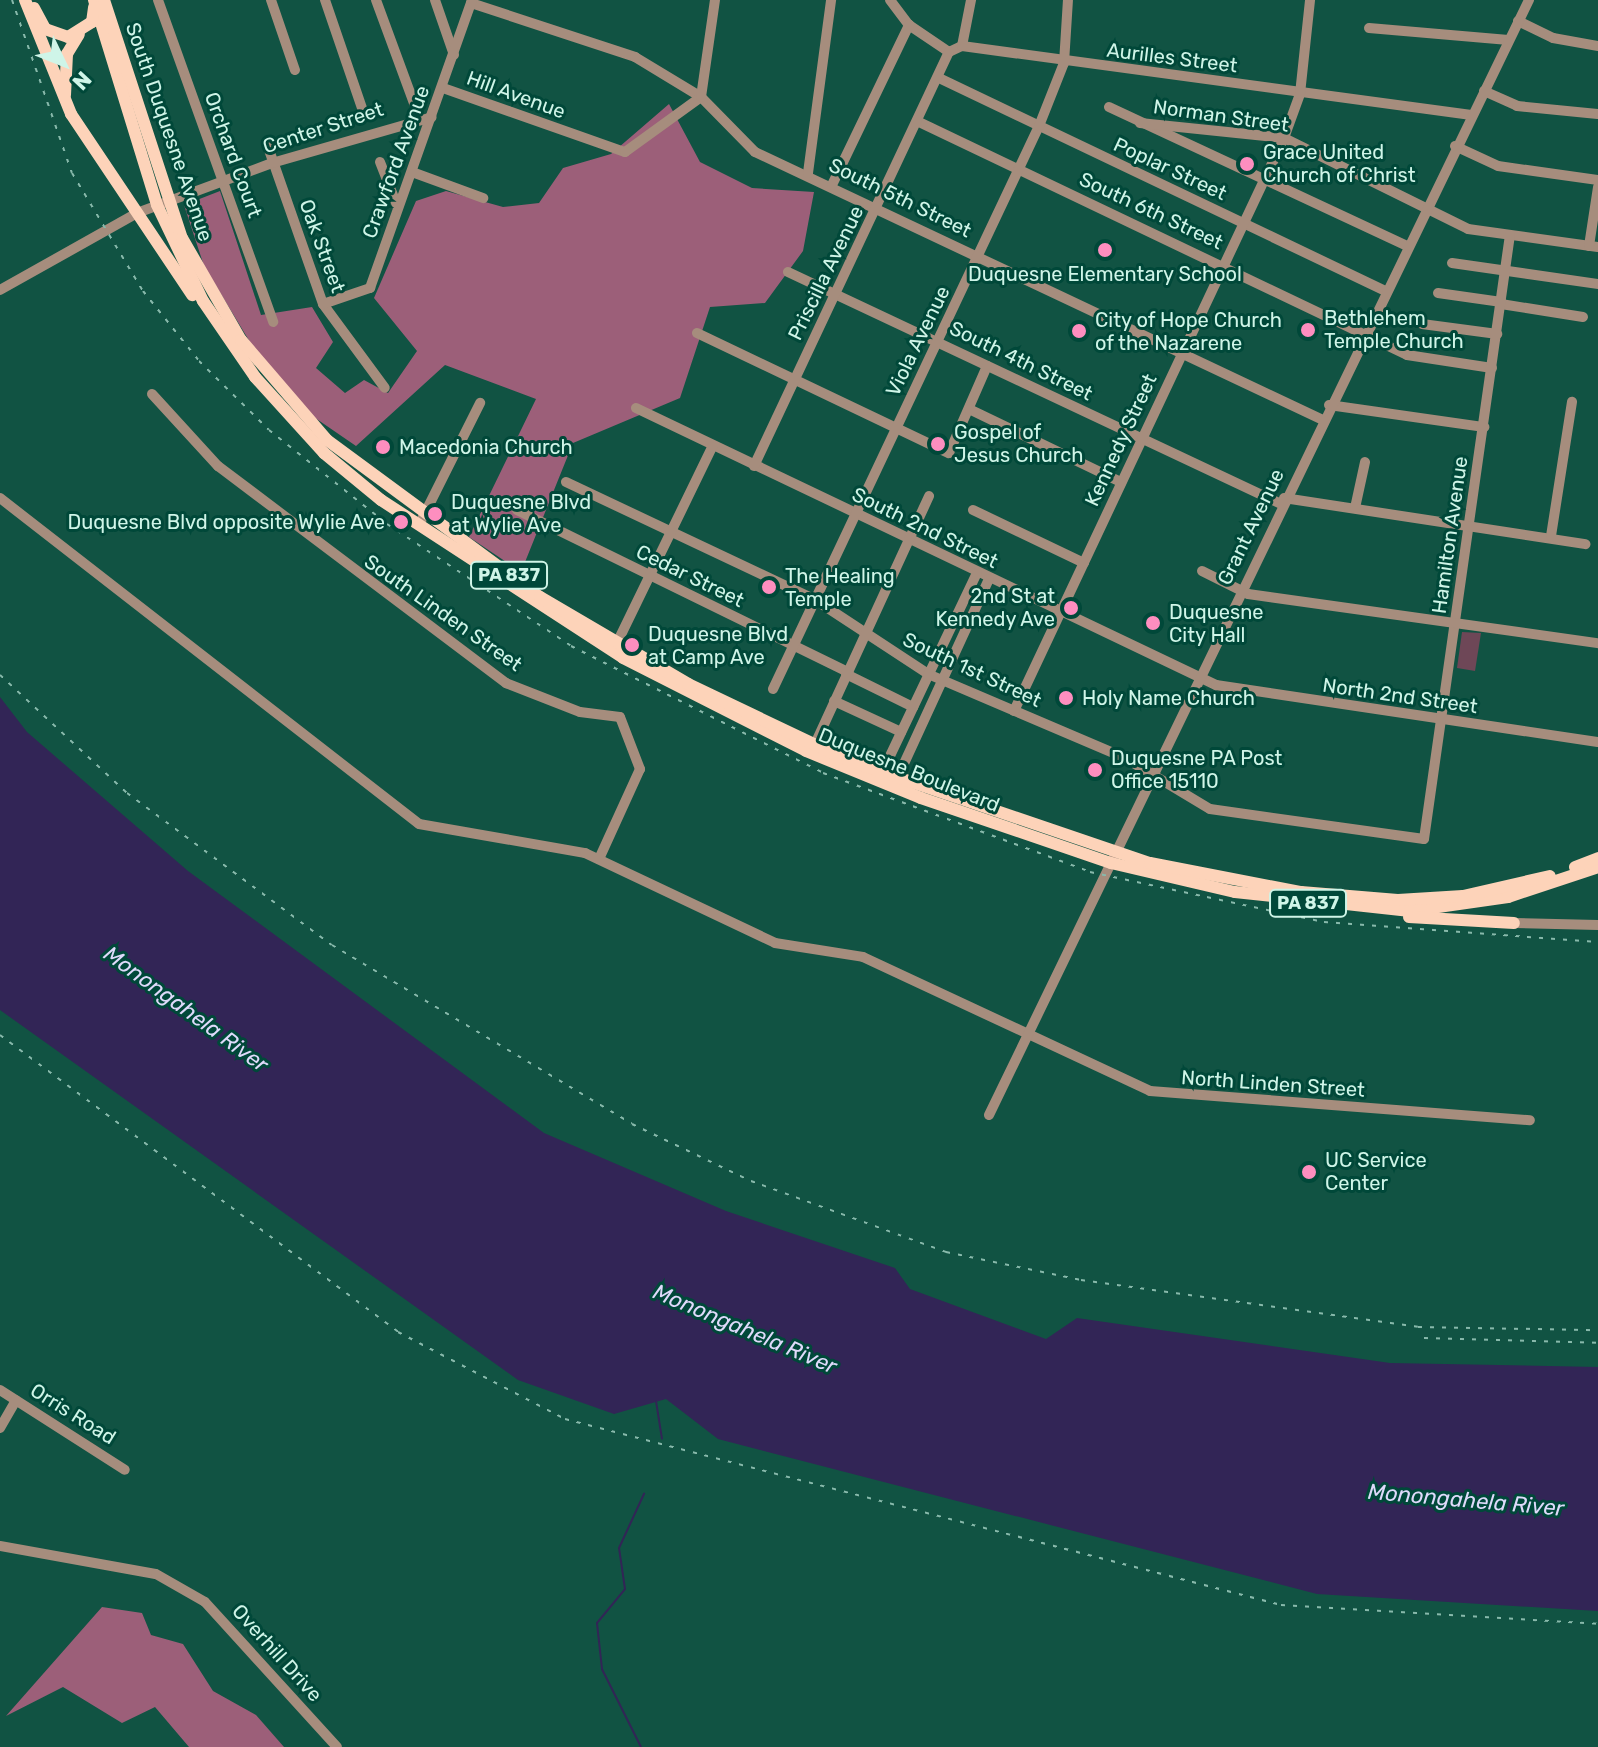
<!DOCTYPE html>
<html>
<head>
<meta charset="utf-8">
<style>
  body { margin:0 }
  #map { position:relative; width:1598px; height:1747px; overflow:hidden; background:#115343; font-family:Rubik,sans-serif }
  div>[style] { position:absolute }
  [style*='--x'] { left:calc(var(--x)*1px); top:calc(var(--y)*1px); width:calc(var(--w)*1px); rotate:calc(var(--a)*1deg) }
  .green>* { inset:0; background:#6e4757 }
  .forest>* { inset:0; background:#9c5f79 }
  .water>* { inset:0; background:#322556 }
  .stream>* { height:2px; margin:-1px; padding:0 1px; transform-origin:1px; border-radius:1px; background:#322556 }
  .minor>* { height:10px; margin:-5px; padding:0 5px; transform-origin:5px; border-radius:5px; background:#a68d7d }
  .major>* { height:12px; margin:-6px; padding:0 6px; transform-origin:6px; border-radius:6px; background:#fdd3b9 }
  .rail>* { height:2px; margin-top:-1px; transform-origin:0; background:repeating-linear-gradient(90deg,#88b9ab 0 4px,transparent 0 12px) }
  .dots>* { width:22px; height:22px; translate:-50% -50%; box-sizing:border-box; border:4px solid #004839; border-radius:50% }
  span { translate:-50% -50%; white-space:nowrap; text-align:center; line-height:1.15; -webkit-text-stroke:6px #004839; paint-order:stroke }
  .shield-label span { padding:2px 6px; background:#004839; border:2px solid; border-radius:6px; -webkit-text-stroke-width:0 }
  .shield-label { font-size:18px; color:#cff5e8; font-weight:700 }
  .street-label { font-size:20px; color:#cff5e8 }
  .poi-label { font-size:20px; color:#cff5e8 }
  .left { translate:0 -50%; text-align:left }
  .right { translate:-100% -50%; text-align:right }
  .water-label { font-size:22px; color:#dfdafb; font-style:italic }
  .north { position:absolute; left:24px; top:24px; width:80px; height:80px; -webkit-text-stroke:6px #004839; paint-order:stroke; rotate:133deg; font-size:22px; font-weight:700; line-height:32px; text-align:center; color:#cff5e8 }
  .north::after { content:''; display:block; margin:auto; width:28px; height:36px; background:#cff5e8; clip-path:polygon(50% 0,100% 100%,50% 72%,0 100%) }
</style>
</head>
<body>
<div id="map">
  <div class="green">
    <i style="clip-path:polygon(1462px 632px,1481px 633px,1475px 671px,1457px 668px)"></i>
  </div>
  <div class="forest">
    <i style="clip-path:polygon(669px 104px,700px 162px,752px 188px,814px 192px,803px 251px,765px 303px,710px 307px,680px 398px,573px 443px,521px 572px,469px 537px,536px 399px,445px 365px,356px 446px,305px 411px,256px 352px,204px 266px,184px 205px,220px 191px,261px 315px,312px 307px,333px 342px,316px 368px,345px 393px,364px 380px,388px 393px,417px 351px,374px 298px,416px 201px,446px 191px,503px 207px,539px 203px,563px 168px,611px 154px)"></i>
    <i style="clip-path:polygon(102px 1607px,142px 1613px,151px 1635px,183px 1644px,213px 1691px,256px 1715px,284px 1747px,189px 1747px,155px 1707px,122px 1723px,63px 1687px,6px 1716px)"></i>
  </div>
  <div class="water">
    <i style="clip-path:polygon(0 697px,27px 732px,188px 871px,544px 1133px,726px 1211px,895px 1268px,910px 1289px,1046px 1339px,1077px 1318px,1390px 1363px,1598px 1367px,1598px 1611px,1317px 1594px,718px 1439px,666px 1399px,614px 1414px,518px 1380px,0 1010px)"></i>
  </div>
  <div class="stream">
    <i style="--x:656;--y:1401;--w:38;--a:81"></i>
    <i style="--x:641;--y:1747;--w:87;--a:-116.6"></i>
    <i style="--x:602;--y:1669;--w:46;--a:-96.2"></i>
    <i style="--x:597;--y:1623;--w:44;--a:-50.5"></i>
    <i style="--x:625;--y:1589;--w:41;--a:-98.3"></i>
    <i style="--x:619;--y:1548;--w:60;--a:-65.2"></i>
  </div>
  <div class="minor">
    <i style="--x:158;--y:0;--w:342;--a:70.3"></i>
    <i style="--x:271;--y:0;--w:74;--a:71.1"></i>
    <i style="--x:325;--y:0;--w:114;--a:71.1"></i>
    <i style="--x:376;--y:0;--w:125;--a:69.8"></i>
    <i style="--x:435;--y:0;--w:58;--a:70.9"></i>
    <i style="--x:890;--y:0;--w:31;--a:53"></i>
    <i style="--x:909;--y:25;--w:48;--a:34"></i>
    <i style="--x:949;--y:52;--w:14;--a:-25"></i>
    <i style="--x:962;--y:46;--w:514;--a:7.72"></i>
    <i style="--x:471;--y:3;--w:173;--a:18.2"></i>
    <i style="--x:635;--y:57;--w:77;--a:31.2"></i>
    <i style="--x:701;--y:97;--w:77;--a:45.5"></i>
    <i style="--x:755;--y:152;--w:628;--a:25.26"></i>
    <i style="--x:1518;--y:21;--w:39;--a:26"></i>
    <i style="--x:1553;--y:38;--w:46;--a:10.1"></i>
    <i style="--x:1369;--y:28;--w:140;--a:4.9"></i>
    <i style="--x:962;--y:46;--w:47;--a:-78.9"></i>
    <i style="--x:939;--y:78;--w:494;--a:25.5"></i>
    <i style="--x:443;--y:88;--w:193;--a:19.4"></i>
    <i style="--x:625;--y:152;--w:94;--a:-35.9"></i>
    <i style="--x:701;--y:97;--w:98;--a:-81.8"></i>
    <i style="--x:1484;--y:91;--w:36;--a:24"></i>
    <i style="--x:1517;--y:106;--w:81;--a:5.6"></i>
    <i style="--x:1109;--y:107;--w:329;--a:25"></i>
    <i style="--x:919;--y:122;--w:541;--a:25.52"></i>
    <i style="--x:1407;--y:355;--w:86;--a:8.7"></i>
    <i style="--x:1140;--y:123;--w:145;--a:5.9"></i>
    <i style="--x:1284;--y:138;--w:205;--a:26.3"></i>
    <i style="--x:1468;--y:229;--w:131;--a:7.9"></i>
    <i style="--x:1455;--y:146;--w:47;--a:24.9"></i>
    <i style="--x:1498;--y:166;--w:101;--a:8"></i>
    <i style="--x:268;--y:147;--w:166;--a:70.7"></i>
    <i style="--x:323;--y:304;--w:104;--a:53.6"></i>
    <i style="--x:380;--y:162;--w:49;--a:68.6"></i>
    <i style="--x:412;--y:172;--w:76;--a:20.1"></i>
    <i style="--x:808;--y:173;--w:175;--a:-82.4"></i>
    <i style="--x:832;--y:185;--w:178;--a:-64.3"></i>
    <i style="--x:1589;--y:246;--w:60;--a:-81.3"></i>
    <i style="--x:1452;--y:263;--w:148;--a:8.2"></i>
    <i style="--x:788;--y:272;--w:545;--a:25.2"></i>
    <i style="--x:0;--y:290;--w:157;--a:-29.3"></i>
    <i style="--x:137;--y:213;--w:144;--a:-20.3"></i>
    <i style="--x:272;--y:163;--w:166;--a:-16"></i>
    <i style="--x:1438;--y:293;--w:64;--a:8.1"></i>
    <i style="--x:323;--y:304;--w:50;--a:-18.8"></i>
    <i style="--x:370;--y:288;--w:306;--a:-70.5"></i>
    <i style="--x:1501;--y:304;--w:83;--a:9"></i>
    <i style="--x:1422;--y:324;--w:76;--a:7.6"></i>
    <i style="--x:697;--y:333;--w:279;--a:25.5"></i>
    <i style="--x:949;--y:453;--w:95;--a:-66.4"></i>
    <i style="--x:152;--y:394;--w:98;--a:47.5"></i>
    <i style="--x:218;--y:466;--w:361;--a:37"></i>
    <i style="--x:506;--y:683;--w:79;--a:21.4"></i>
    <i style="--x:580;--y:712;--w:40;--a:7.1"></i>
    <i style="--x:620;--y:717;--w:56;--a:69"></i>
    <i style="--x:640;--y:769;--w:99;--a:114.5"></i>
    <i style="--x:1329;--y:405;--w:157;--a:8.1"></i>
    <i style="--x:636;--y:408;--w:643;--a:25.53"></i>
    <i style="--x:1216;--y:685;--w:386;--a:8.5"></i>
    <i style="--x:969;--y:409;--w:169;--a:25.7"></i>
    <i style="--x:754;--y:466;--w:458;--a:-64.8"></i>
    <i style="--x:566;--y:482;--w:274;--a:25.3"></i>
    <i style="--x:814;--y:599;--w:136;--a:33.3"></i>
    <i style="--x:928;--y:674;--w:214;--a:23.1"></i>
    <i style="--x:1125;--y:758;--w:99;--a:31"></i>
    <i style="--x:1210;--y:809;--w:216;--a:8"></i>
    <i style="--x:1424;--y:839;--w:610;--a:-81.9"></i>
    <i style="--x:0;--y:498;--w:531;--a:37.88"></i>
    <i style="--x:419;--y:824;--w:169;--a:9.9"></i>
    <i style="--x:585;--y:853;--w:210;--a:25.3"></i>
    <i style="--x:775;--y:943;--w:89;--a:9"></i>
    <i style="--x:863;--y:957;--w:317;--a:25"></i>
    <i style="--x:1150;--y:1091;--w:381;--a:4.4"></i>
    <i style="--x:1284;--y:498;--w:305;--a:8.7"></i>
    <i style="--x:1355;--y:508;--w:47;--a:-77.7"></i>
    <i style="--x:517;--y:510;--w:369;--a:26.1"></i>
    <i style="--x:973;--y:510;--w:123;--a:25.5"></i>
    <i style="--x:422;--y:519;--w:130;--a:-63.4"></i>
    <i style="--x:1551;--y:536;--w:136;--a:-81.1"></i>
    <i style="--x:1202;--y:571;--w:51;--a:26.6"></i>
    <i style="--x:1248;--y:594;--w:353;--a:8"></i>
    <i style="--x:617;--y:643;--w:218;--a:-64.1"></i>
    <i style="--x:846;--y:674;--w:75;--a:26.2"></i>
    <i style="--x:773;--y:689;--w:623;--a:-64.71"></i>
    <i style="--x:1039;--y:126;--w:68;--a:-68.4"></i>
    <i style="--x:1064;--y:63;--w:63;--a:-86.4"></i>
    <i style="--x:834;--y:701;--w:74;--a:24.8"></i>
    <i style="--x:1014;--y:711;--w:633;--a:-64.77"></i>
    <i style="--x:1284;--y:138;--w:47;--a:-70"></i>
    <i style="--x:1300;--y:94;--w:95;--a:-83.9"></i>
    <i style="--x:815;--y:744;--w:273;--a:-65.3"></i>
    <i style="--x:880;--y:777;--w:226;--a:-64.6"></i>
    <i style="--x:896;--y:781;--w:222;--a:-65.3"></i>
    <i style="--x:1514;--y:923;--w:84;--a:1.4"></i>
    <i style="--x:989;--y:1115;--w:1239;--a:-64.16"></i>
    <i style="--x:0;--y:1390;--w:148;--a:32.6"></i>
    <i style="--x:0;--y:1428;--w:32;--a:-60"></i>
    <i style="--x:0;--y:1546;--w:158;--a:10.2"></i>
    <i style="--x:156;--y:1574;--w:56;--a:29.7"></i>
    <i style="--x:205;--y:1602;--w:196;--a:47.7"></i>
  </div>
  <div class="major">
    <i style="--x:25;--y:0;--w:123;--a:68"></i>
    <i style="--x:71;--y:114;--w:218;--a:56.2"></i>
    <i style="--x:94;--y:0;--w:214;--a:72.9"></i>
    <i style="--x:157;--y:205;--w:106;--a:64.4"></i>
    <i style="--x:203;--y:301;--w:92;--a:55.6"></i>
    <i style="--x:255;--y:377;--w:103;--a:47.8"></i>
    <i style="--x:324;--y:453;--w:74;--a:39.5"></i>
    <i style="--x:381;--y:500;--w:289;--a:33.1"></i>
    <i style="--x:623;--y:658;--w:205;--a:26.9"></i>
    <i style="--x:806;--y:751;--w:124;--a:22.2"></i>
    <i style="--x:921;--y:798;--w:201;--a:18.9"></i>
    <i style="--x:1111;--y:863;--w:127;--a:13.2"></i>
    <i style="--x:1235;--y:892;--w:176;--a:6.2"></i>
    <i style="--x:1410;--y:911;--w:99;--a:-8.1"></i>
    <i style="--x:1508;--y:897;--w:95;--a:-18.4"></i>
    <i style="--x:104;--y:0;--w:250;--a:71.9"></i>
    <i style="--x:182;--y:238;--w:118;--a:60"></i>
    <i style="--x:241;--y:340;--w:132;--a:49.3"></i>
    <i style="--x:327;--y:440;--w:265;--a:36.4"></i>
    <i style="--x:540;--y:597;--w:172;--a:30.4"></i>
    <i style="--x:688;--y:684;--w:176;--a:25.5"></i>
    <i style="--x:847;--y:760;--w:320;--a:18.8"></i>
    <i style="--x:1150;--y:863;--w:154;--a:10.9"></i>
    <i style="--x:1301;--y:892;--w:97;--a:4.7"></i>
    <i style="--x:1398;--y:900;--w:65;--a:-3.5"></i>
    <i style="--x:1463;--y:896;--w:89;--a:-12.9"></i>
    <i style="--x:34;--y:8;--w:24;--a:62"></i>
    <i style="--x:45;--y:29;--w:24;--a:19"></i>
    <i style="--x:68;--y:37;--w:28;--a:-32"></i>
    <i style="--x:92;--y:22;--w:15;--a:-82"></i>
    <i style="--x:65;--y:95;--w:41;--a:-87.2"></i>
    <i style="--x:67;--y:54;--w:23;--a:-59"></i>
    <i style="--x:1575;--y:867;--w:25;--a:-21"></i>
    <i style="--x:1409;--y:917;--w:105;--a:3.3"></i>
  </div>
  <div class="rail">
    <i style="--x:12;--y:0;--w:183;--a:70.9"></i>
    <i style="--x:72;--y:173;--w:138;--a:59"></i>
    <i style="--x:143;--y:291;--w:90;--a:51.3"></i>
    <i style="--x:199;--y:361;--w:98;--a:44.6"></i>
    <i style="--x:269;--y:430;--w:151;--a:38.5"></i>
    <i style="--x:387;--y:524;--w:221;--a:33.5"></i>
    <i style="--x:571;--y:646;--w:282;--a:26.7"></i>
    <i style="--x:823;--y:773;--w:285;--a:20.3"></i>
    <i style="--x:1090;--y:872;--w:239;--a:12.1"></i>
    <i style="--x:1324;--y:922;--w:275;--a:4.2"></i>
    <i style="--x:0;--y:675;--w:173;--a:42.9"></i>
    <i style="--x:127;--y:793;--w:255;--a:36.6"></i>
    <i style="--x:332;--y:945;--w:349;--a:30.8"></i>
    <i style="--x:632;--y:1124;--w:132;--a:25.6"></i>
    <i style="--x:751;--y:1181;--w:208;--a:20"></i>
    <i style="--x:946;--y:1252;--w:138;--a:11.7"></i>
    <i style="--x:1081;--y:1280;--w:340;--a:7.9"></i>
    <i style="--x:1418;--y:1327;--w:180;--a:1"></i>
    <i style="--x:0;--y:1035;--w:497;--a:36.7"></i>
    <i style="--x:398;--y:1332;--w:188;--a:27.5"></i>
    <i style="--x:565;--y:1419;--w:740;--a:14.56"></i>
    <i style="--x:1281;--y:1605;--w:318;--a:3.4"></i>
    <i style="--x:1424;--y:1338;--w:174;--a:1.6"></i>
  </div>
  <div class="dots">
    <i style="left:1247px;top:164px;background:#fd8ebf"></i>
    <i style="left:1105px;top:250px;background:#fd8ebf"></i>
    <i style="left:1308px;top:330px;background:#fd8ebf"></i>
    <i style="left:1079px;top:331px;background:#fd8ebf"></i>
    <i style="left:938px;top:444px;background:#fd8ebf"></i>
    <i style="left:383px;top:447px;background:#fd8ebf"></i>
    <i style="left:435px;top:514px;background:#fd8ebf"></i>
    <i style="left:401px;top:522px;background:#fd8ebf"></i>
    <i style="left:769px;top:587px;background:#fd8ebf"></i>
    <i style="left:1071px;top:608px;background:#fd8ebf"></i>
    <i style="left:1153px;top:623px;background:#fd8ebf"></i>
    <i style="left:632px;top:645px;background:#fd8ebf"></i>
    <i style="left:1066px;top:698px;background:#fd8ebf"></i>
    <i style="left:1095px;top:770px;background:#fd8ebf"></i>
    <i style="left:1309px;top:1172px;background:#fd8ebf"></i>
  </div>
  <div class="shield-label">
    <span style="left:509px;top:575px">PA 837</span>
    <span style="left:1308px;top:903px">PA 837</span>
  </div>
  <div class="street-label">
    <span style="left:1172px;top:58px;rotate:7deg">Aurilles Street</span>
    <span style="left:516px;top:95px;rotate:20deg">Hill Avenue</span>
    <span style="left:1221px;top:116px;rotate:8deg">Norman Street</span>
    <span style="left:323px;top:128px;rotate:-18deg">Center Street</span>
    <span style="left:169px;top:132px;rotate:71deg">South Duquesne Avenue</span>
    <span style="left:233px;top:155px;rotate:70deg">Orchard Court</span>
    <span style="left:396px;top:162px;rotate:-70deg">Crawford Avenue</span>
    <span style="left:1170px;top:169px;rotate:25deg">Poplar Street</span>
    <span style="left:900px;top:198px;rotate:26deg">South 5th Street</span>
    <span style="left:1151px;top:211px;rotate:25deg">South 6th Street</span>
    <span style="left:322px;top:246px;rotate:70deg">Oak Street</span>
    <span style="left:826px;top:273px;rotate:-64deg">Priscilla Avenue</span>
    <span style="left:918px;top:341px;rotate:-64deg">Viola Avenue</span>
    <span style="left:1021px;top:361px;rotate:26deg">South 4th Street</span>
    <span style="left:1121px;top:440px;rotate:-65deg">Kennedy Street</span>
    <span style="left:1251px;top:527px;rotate:-64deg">Grant Avenue</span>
    <span style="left:925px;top:528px;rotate:26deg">South 2nd Street</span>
    <span style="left:1450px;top:535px;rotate:-82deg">Hamilton Avenue</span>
    <span style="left:690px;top:576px;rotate:26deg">Cedar Street</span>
    <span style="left:443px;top:613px;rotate:35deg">South Linden Street</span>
    <span style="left:972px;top:670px;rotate:25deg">South 1st Street</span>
    <span style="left:1400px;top:696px;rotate:8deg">North 2nd Street</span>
    <span style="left:909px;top:770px;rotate:22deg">Duquesne Boulevard</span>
    <span style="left:1273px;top:1084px;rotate:4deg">North Linden Street</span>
    <span style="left:73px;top:1414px;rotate:32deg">Orris Road</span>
    <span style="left:277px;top:1653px;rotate:48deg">Overhill Drive</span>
  </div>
  <div class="poi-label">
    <span class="left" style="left:1263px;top:164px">Grace United<br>Church of Christ</span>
    <span style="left:1105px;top:274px">Duquesne Elementary School</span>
    <span class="left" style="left:1324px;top:330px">Bethlehem<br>Temple Church</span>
    <span class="left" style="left:1095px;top:332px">City of Hope Church<br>of the Nazarene</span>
    <span class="left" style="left:954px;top:444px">Gospel of<br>Jesus Church</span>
    <span class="left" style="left:399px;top:447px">Macedonia Church</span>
    <span class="left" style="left:451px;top:514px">Duquesne Blvd<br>at Wylie Ave</span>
    <span class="right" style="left:385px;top:522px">Duquesne Blvd opposite Wylie Ave</span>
    <span class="left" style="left:785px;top:588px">The Healing<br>Temple</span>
    <span class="right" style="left:1055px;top:608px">2nd St at<br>Kennedy Ave</span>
    <span class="left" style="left:1169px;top:624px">Duquesne<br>City Hall</span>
    <span class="left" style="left:648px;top:646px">Duquesne Blvd<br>at Camp Ave</span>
    <span class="left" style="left:1082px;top:698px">Holy Name Church</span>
    <span class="left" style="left:1111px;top:770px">Duquesne PA Post<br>Office 15110</span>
    <span class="left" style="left:1325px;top:1172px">UC Service<br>Center</span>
  </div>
  <div class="water-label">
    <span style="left:186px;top:1009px;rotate:36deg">Monongahela River</span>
    <span style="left:745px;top:1329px;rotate:23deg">Monongahela River</span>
    <span style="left:1466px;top:1500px;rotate:5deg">Monongahela River</span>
  </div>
  <div class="north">N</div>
</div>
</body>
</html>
